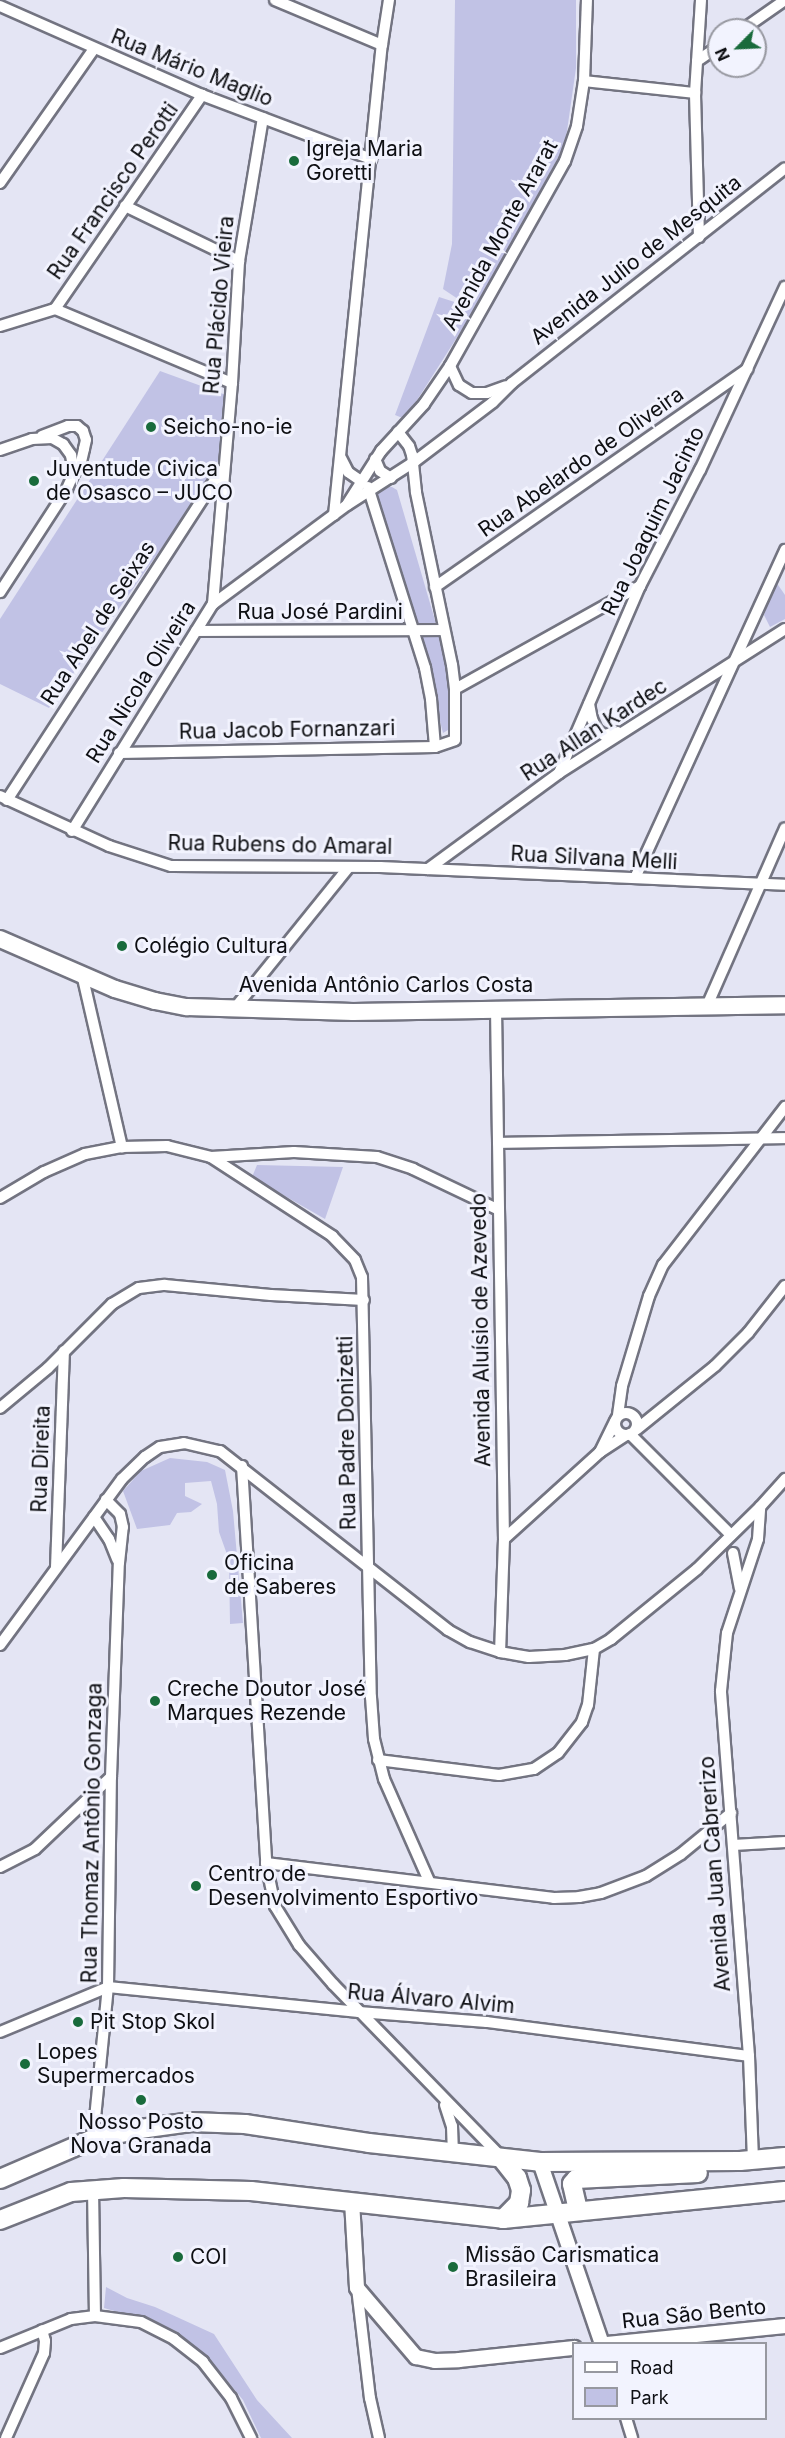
<!DOCTYPE html>
<html>
<head>
<meta charset="utf-8">
<style>
  body { margin:0 }
  #map { position:relative; width:785px; height:2438px; overflow:hidden; background:#e4e5f4; font-family:Inter,sans-serif }
  div>[style] { position:absolute }
  [style*='--x'] { left:calc(var(--x)*1px); top:calc(var(--y)*1px); width:calc(var(--w)*1px); rotate:calc(var(--a)*1deg) }
  .green>* { inset:0; background:#c1c2e5 }
  .roads { filter:drop-shadow(2px 0 #737481) drop-shadow(-2px 0 #737481) drop-shadow(0 2px #737481) drop-shadow(0 -2px #737481) }
  .minor>* { height:10px; margin:-5px; padding:0 5px; transform-origin:5px; border-radius:5px; background:#fff }
  .minor>.ring { margin:-5px; padding:0; box-sizing:content-box; background:none; border:10px solid #fff; border-radius:50% }
  .tertiary>* { height:14px; margin:-7px; padding:0 7px; transform-origin:7px; border-radius:7px; background:#fff }
  .secondary>* { height:16px; margin:-8px; padding:0 8px; transform-origin:8px; border-radius:8px; background:#fff }
  .primary>* { height:18px; margin:-9px; padding:0 9px; transform-origin:9px; border-radius:9px; background:#fff }
  .dots>* { width:16px; height:16px; translate:-50% -50%; box-sizing:border-box; border:3px solid #f2f3fe; border-radius:50% }
  span { translate:-50% -50%; white-space:nowrap; text-align:center; line-height:1.15; -webkit-text-stroke:6px #f2f3fe; paint-order:stroke }
  .street-label { font-size:21px; color:#0e0f13 }
  .poi-label { font-size:21px; color:#0e0f13 }
  .left { translate:0 -50%; text-align:left }
  .legend { position:absolute; left:572px; top:2342px; width:195px; height:78px; box-sizing:border-box; background:#f2f3fe; border:2px solid #9798a0; margin:0; padding:8px 10px; list-style:none; font-size:18px; color:#0e0f13 }
  .legend li { display:flex; align-items:center; gap:12px; height:30px }
  .legend b { width:30px; border:2px solid #9798a0 }
  .north { position:absolute; left:707px; top:18px; width:60px; height:60px; box-sizing:border-box; background:#f2f3fe; border:2px solid #9798a0; border-radius:50%; rotate:246deg; font-size:16px; font-weight:700; line-height:24px; text-align:center; color:#0e0f13 }
  .north::after { content:''; display:block; margin:auto; width:21px; height:27px; background:#196b3c; clip-path:polygon(50% 0,100% 100%,50% 72%,0 100%) }
</style>
</head>
<body>
<div id="map">
  <div class="green">
    <i style="clip-path:polygon(455px 0,576px 0,576px 68px,565px 145px,475px 309px,405px 419px,395px 415px,439px 297px,470px 307px,443px 289px,452px 244px)"></i>
    <i style="clip-path:polygon(160px 371px,226px 395px,220px 465px,49px 708px,0 684px,0 619px)"></i>
    <i style="clip-path:polygon(384px 487px,392px 487px,397px 490px,439px 634px,451px 690px,448px 730px,443px 733px,419px 638px,375px 497px)"></i>
    <i style="clip-path:polygon(776px 582px,785px 595px,785px 619px,770px 627px,764px 615px)"></i>
    <i style="clip-path:polygon(257px 1165px,343px 1167px,325px 1219px,252px 1177px)"></i>
    <i style="clip-path:polygon(170px 1458px,207px 1462px,225px 1470px,233px 1511px,243px 1623px,230px 1624px,229px 1560px,219px 1532px,217px 1504px,211px 1481px,185px 1483px,185px 1496px,202px 1504px,191px 1512px,177px 1513px,170px 1525px,137px 1529px,123px 1491px,141px 1471px)"></i>
    <i style="clip-path:polygon(106px 2287px,127px 2298px,155px 2307px,214px 2334px,257px 2400px,292px 2438px,261px 2438px,243px 2400px,216px 2367px,194px 2346px,159px 2324px,104px 2308px)"></i>
  </div>
  <div class="roads">
    <div class="minor">
      <i style="--x:275;--y:0;--w:116;--a:22.8"></i>
      <i style="--x:0;--y:6;--w:221;--a:23.8"></i>
      <i style="--x:202;--y:95;--w:181;--a:20.7"></i>
      <i style="--x:742;--y:30;--w:52;--a:-34.9"></i>
      <i style="--x:697;--y:61;--w:27;--a:-34"></i>
      <i style="--x:584;--y:81;--w:112;--a:6.2"></i>
      <i style="--x:0;--y:183;--w:164;--a:-55"></i>
      <i style="--x:125;--y:206;--w:127;--a:25.8"></i>
      <i style="--x:699;--y:237;--w:144;--a:-91.6"></i>
      <i style="--x:695;--y:93;--w:93;--a:-86.3"></i>
      <i style="--x:55;--y:309;--w:260;--a:-55.5"></i>
      <i style="--x:0;--y:326;--w:58;--a:-17.2"></i>
      <i style="--x:55;--y:309;--w:192;--a:22.7"></i>
      <i style="--x:450;--y:366;--w:21;--a:65"></i>
      <i style="--x:459;--y:385;--w:15;--a:32"></i>
      <i style="--x:472;--y:393;--w:15;--a:0"></i>
      <i style="--x:487;--y:393;--w:20;--a:-20"></i>
      <i style="--x:42;--y:436;--w:28;--a:-21"></i>
      <i style="--x:68;--y:426;--w:9;--a:0"></i>
      <i style="--x:77;--y:426;--w:8;--a:40"></i>
      <i style="--x:83;--y:431;--w:9;--a:72"></i>
      <i style="--x:86;--y:440;--w:9;--a:103"></i>
      <i style="--x:84;--y:449;--w:13;--a:103"></i>
      <i style="--x:81;--y:462;--w:13;--a:122"></i>
      <i style="--x:0;--y:450;--w:34;--a:-19"></i>
      <i style="--x:32;--y:439;--w:20;--a:-3"></i>
      <i style="--x:52;--y:438;--w:13;--a:29"></i>
      <i style="--x:63;--y:444;--w:14;--a:54"></i>
      <i style="--x:71;--y:455;--w:18;--a:81"></i>
      <i style="--x:74;--y:473;--w:17;--a:114"></i>
      <i style="--x:67;--y:489;--w:123;--a:123"></i>
      <i style="--x:341;--y:458;--w:16;--a:63"></i>
      <i style="--x:348;--y:472;--w:16;--a:35"></i>
      <i style="--x:375;--y:459;--w:13;--a:67"></i>
      <i style="--x:380;--y:471;--w:13;--a:32"></i>
      <i style="--x:368;--y:487;--w:190;--a:72.5"></i>
      <i style="--x:425;--y:668;--w:32;--a:79"></i>
      <i style="--x:431;--y:699;--w:48;--a:85.2"></i>
      <i style="--x:348;--y:503;--w:62;--a:-57.6"></i>
      <i style="--x:381;--y:451;--w:64;--a:-47.5"></i>
      <i style="--x:424;--y:404;--w:46;--a:-55.6"></i>
      <i style="--x:450;--y:366;--w:235;--a:-60.7"></i>
      <i style="--x:565;--y:161;--w:37;--a:-71"></i>
      <i style="--x:577;--y:126;--w:46;--a:-81.2"></i>
      <i style="--x:584;--y:81;--w:81;--a:-87.9"></i>
      <i style="--x:334;--y:515;--w:472;--a:-84.2"></i>
      <i style="--x:382;--y:45;--w:46;--a:-81.2"></i>
      <i style="--x:435;--y:587;--w:381;--a:-34.9"></i>
      <i style="--x:213;--y:604;--w:222;--a:-85.1"></i>
      <i style="--x:232;--y:383;--w:122;--a:-86.7"></i>
      <i style="--x:239;--y:261;--w:145;--a:-80.5"></i>
      <i style="--x:196;--y:631;--w:248;--a:-0.2"></i>
      <i style="--x:455;--y:689;--w:212;--a:-29.1"></i>
      <i style="--x:589;--y:704;--w:15;--a:79"></i>
      <i style="--x:592;--y:719;--w:12;--a:66"></i>
      <i style="--x:597;--y:730;--w:9;--a:36"></i>
      <i style="--x:604;--y:735;--w:14;--a:-12"></i>
      <i style="--x:119;--y:753;--w:316;--a:-1.1"></i>
      <i style="--x:435;--y:747;--w:21;--a:-19"></i>
      <i style="--x:455;--y:740;--w:51;--a:-90"></i>
      <i style="--x:455;--y:689;--w:24;--a:-97"></i>
      <i style="--x:452;--y:665;--w:177;--a:-101.8"></i>
      <i style="--x:416;--y:492;--w:37;--a:-96"></i>
      <i style="--x:412;--y:455;--w:9;--a:-108"></i>
      <i style="--x:409;--y:446;--w:18;--a:-128"></i>
      <i style="--x:559;--y:773;--w:204;--a:-66.6"></i>
      <i style="--x:640;--y:586;--w:131;--a:-62.7"></i>
      <i style="--x:700;--y:470;--w:202;--a:-65.1"></i>
      <i style="--x:0;--y:796;--w:120;--a:24.6"></i>
      <i style="--x:109;--y:846;--w:65;--a:17.9"></i>
      <i style="--x:171;--y:866;--w:209;--a:0.3"></i>
      <i style="--x:380;--y:867;--w:405;--a:2.5"></i>
      <i style="--x:7;--y:800;--w:392;--a:-57"></i>
      <i style="--x:72;--y:831;--w:267;--a:-58.2"></i>
      <i style="--x:213;--y:604;--w:167;--a:-36.5"></i>
      <i style="--x:347;--y:505;--w:80;--a:-32.7"></i>
      <i style="--x:414;--y:462;--w:99;--a:-37.2"></i>
      <i style="--x:493;--y:402;--w:27;--a:-45"></i>
      <i style="--x:512;--y:383;--w:347;--a:-38.2"></i>
      <i style="--x:428;--y:869;--w:162;--a:-36.2"></i>
      <i style="--x:559;--y:773;--w:268;--a:-32.5"></i>
      <i style="--x:635;--y:878;--w:361;--a:-65.4"></i>
      <i style="--x:82;--y:974;--w:178;--a:77"></i>
      <i style="--x:707;--y:1006;--w:194;--a:-66.3"></i>
      <i style="--x:235;--y:1008;--w:180;--a:-51.1"></i>
      <i style="--x:496;--y:1008;--w:531;--a:89.14"></i>
      <i style="--x:504;--y:1539;--w:113;--a:92"></i>
      <i style="--x:498;--y:1143;--w:287;--a:-1"></i>
      <i style="--x:211;--y:1157;--w:145;--a:33.1"></i>
      <i style="--x:332;--y:1236;--w:33;--a:46"></i>
      <i style="--x:355;--y:1260;--w:18;--a:68"></i>
      <i style="--x:362;--y:1277;--w:420;--a:88.8"></i>
      <i style="--x:371;--y:1697;--w:42;--a:85.9"></i>
      <i style="--x:374;--y:1739;--w:41;--a:76"></i>
      <i style="--x:384;--y:1779;--w:111;--a:66.2"></i>
      <i style="--x:0;--y:1198;--w:51;--a:-30.6"></i>
      <i style="--x:44;--y:1172;--w:45;--a:-23.7"></i>
      <i style="--x:85;--y:1154;--w:38;--a:-11"></i>
      <i style="--x:122;--y:1147;--w:45;--a:-1.3"></i>
      <i style="--x:167;--y:1146;--w:45;--a:14"></i>
      <i style="--x:211;--y:1157;--w:83;--a:-3.4"></i>
      <i style="--x:294;--y:1152;--w:83;--a:3.4"></i>
      <i style="--x:377;--y:1157;--w:38;--a:18"></i>
      <i style="--x:413;--y:1169;--w:93;--a:25.5"></i>
      <i style="--x:0;--y:1408;--w:62;--a:-39.8"></i>
      <i style="--x:48;--y:1368;--w:91;--a:-45"></i>
      <i style="--x:112;--y:1304;--w:31;--a:-31"></i>
      <i style="--x:139;--y:1288;--w:26;--a:-7"></i>
      <i style="--x:165;--y:1285;--w:106;--a:5.4"></i>
      <i style="--x:271;--y:1295;--w:93;--a:3.1"></i>
      <i class="ring" style="left:615px;top:1413px;width:12px;height:12px"></i>
      <i style="--x:618;--y:1415;--w:29;--a:-82"></i>
      <i style="--x:622;--y:1386;--w:94;--a:-73.3"></i>
      <i style="--x:649;--y:1296;--w:34;--a:-66"></i>
      <i style="--x:663;--y:1265;--w:200;--a:-52.3"></i>
      <i style="--x:637;--y:1429;--w:100;--a:-38.9"></i>
      <i style="--x:715;--y:1366;--w:47;--a:-45"></i>
      <i style="--x:748;--y:1333;--w:60;--a:-51.8"></i>
      <i style="--x:630;--y:1434;--w:143;--a:45"></i>
      <i style="--x:600;--y:1452;--w:34;--a:-64"></i>
      <i style="--x:242;--y:1466;--w:398;--a:86.5"></i>
      <i style="--x:266;--y:1863;--w:44;--a:78.2"></i>
      <i style="--x:275;--y:1906;--w:46;--a:58.4"></i>
      <i style="--x:299;--y:1945;--w:52;--a:48.9"></i>
      <i style="--x:333;--y:1984;--w:241;--a:45.8"></i>
      <i style="--x:94;--y:1517;--w:27;--a:56"></i>
      <i style="--x:109;--y:1539;--w:22;--a:68"></i>
      <i style="--x:504;--y:1539;--w:130;--a:-42.2"></i>
      <i style="--x:600;--y:1452;--w:31;--a:-33"></i>
      <i style="--x:733;--y:1553;--w:36;--a:79"></i>
      <i style="--x:56;--y:1568;--w:217;--a:-87.9"></i>
      <i style="--x:0;--y:1645;--w:206;--a:-53.7"></i>
      <i style="--x:122;--y:1479;--w:32;--a:-44"></i>
      <i style="--x:145;--y:1457;--w:18;--a:-34"></i>
      <i style="--x:160;--y:1447;--w:24;--a:-9"></i>
      <i style="--x:184;--y:1443;--w:37;--a:13"></i>
      <i style="--x:220;--y:1451;--w:290;--a:38.1"></i>
      <i style="--x:448;--y:1630;--w:25;--a:29"></i>
      <i style="--x:470;--y:1642;--w:32;--a:18"></i>
      <i style="--x:500;--y:1652;--w:29;--a:10"></i>
      <i style="--x:529;--y:1657;--w:36;--a:-3"></i>
      <i style="--x:565;--y:1655;--w:30;--a:-12"></i>
      <i style="--x:594;--y:1649;--w:20;--a:-30"></i>
      <i style="--x:611;--y:1639;--w:111;--a:-39.1"></i>
      <i style="--x:697;--y:1569;--w:88;--a:-44.5"></i>
      <i style="--x:760;--y:1507;--w:38;--a:-48"></i>
      <i style="--x:378;--y:1760;--w:122;--a:7.1"></i>
      <i style="--x:499;--y:1775;--w:36;--a:-10"></i>
      <i style="--x:534;--y:1769;--w:29;--a:-34"></i>
      <i style="--x:558;--y:1753;--w:39;--a:-52"></i>
      <i style="--x:582;--y:1722;--w:18;--a:-71"></i>
      <i style="--x:588;--y:1705;--w:56;--a:-83.9"></i>
      <i style="--x:734;--y:1845;--w:51;--a:-3.4"></i>
      <i style="--x:266;--y:1863;--w:290;--a:6.9"></i>
      <i style="--x:554;--y:1898;--w:25;--a:-2"></i>
      <i style="--x:579;--y:1897;--w:22;--a:-10"></i>
      <i style="--x:601;--y:1893;--w:48;--a:-20.7"></i>
      <i style="--x:646;--y:1876;--w:41;--a:-32.2"></i>
      <i style="--x:681;--y:1854;--w:65;--a:-39.4"></i>
      <i style="--x:0;--y:1867;--w:39;--a:-27"></i>
      <i style="--x:35;--y:1849;--w:105;--a:-43.5"></i>
      <i style="--x:0;--y:2032;--w:117;--a:-22.6"></i>
      <i style="--x:108;--y:1987;--w:252;--a:5.7"></i>
      <i style="--x:359;--y:2012;--w:128;--a:4.5"></i>
      <i style="--x:487;--y:2022;--w:264;--a:7.4"></i>
      <i style="--x:445;--y:2105;--w:22;--a:72"></i>
      <i style="--x:452;--y:2126;--w:27;--a:88"></i>
      <i style="--x:93;--y:2139;--w:153;--a:-84.4"></i>
      <i style="--x:108;--y:1987;--w:210;--a:-89.2"></i>
      <i style="--x:111;--y:1777;--w:214;--a:-87.9"></i>
      <i style="--x:119;--y:1563;--w:36;--a:-84"></i>
      <i style="--x:123;--y:1527;--w:13;--a:-103"></i>
      <i style="--x:120;--y:1514;--w:20;--a:-135"></i>
      <i style="--x:753;--y:2160;--w:104;--a:-92.2"></i>
      <i style="--x:749;--y:2056;--w:366;--a:-94.4"></i>
      <i style="--x:721;--y:1691;--w:58;--a:-84.1"></i>
      <i style="--x:727;--y:1633;--w:99;--a:-71.7"></i>
      <i style="--x:758;--y:1539;--w:32;--a:-86"></i>
      <i style="--x:93;--y:2189;--w:127;--a:89.1"></i>
      <i style="--x:357;--y:2288;--w:111;--a:83.3"></i>
      <i style="--x:370;--y:2398;--w:41;--a:77.3"></i>
      <i style="--x:0;--y:2348;--w:77;--a:-22.2"></i>
      <i style="--x:71;--y:2319;--w:24;--a:-7"></i>
      <i style="--x:95;--y:2316;--w:46;--a:7.4"></i>
      <i style="--x:141;--y:2322;--w:37;--a:27"></i>
      <i style="--x:174;--y:2339;--w:37;--a:38"></i>
      <i style="--x:203;--y:2362;--w:46;--a:52.1"></i>
      <i style="--x:231;--y:2398;--w:45;--a:63.4"></i>
      <i style="--x:626;--y:2418;--w:21;--a:73"></i>
      <i style="--x:6;--y:2438;--w:93;--a:-65.9"></i>
      <i style="--x:44;--y:2353;--w:12;--a:-85"></i>
      <i style="--x:45;--y:2341;--w:11;--a:-105"></i>
    </div>
    <div class="tertiary">
      <i style="--x:540;--y:2162;--w:192;--a:71.2"></i>
      <i style="--x:352;--y:2201;--w:87;--a:86.7"></i>
      <i style="--x:357;--y:2288;--w:91;--a:49.5"></i>
      <i style="--x:416;--y:2357;--w:19;--a:12"></i>
      <i style="--x:435;--y:2361;--w:24;--a:-2"></i>
      <i style="--x:459;--y:2360;--w:116;--a:-6"></i>
      <i style="--x:607;--y:2344;--w:179;--a:-5.8"></i>
    </div>
    <div class="secondary">
      <i style="--x:0;--y:939;--w:125;--a:23.5"></i>
      <i style="--x:115;--y:989;--w:42;--a:16.7"></i>
      <i style="--x:155;--y:1001;--w:33;--a:11"></i>
      <i style="--x:187;--y:1007;--w:166;--a:1.7"></i>
      <i style="--x:353;--y:1012;--w:432;--a:-0.9"></i>
    </div>
    <div class="primary">
      <i style="--x:0;--y:2179;--w:101;--a:-23.3"></i>
      <i style="--x:93;--y:2139;--w:48;--a:-12"></i>
      <i style="--x:140;--y:2129;--w:51;--a:-7.8"></i>
      <i style="--x:191;--y:2122;--w:54;--a:2.1"></i>
      <i style="--x:245;--y:2124;--w:125;--a:8.7"></i>
      <i style="--x:369;--y:2143;--w:172;--a:6.3"></i>
      <i style="--x:540;--y:2162;--w:200;--a:-0.3"></i>
      <i style="--x:740;--y:2161;--w:45;--a:-5.1"></i>
      <i style="--x:578;--y:2210;--w:27;--a:-103"></i>
      <i style="--x:572;--y:2184;--w:6;--a:-51"></i>
      <i style="--x:576;--y:2179;--w:122;--a:-2.8"></i>
      <i style="--x:503;--y:2219;--w:23;--a:-45"></i>
      <i style="--x:519;--y:2203;--w:13;--a:-81"></i>
      <i style="--x:521;--y:2190;--w:13;--a:-108"></i>
      <i style="--x:517;--y:2178;--w:23;--a:-128"></i>
      <i style="--x:0;--y:2220;--w:76;--a:-21.5"></i>
      <i style="--x:71;--y:2192;--w:53;--a:-4.3"></i>
      <i style="--x:124;--y:2188;--w:127;--a:1.4"></i>
      <i style="--x:251;--y:2191;--w:254;--a:6.3"></i>
      <i style="--x:503;--y:2219;--w:283;--a:-5.7"></i>
    </div>
  </div>
  <div class="dots">
    <i style="left:294px;top:161px;background:#196b3c"></i>
    <i style="left:151px;top:427px;background:#196b3c"></i>
    <i style="left:34px;top:481px;background:#196b3c"></i>
    <i style="left:122px;top:946px;background:#196b3c"></i>
    <i style="left:212px;top:1575px;background:#196b3c"></i>
    <i style="left:155px;top:1701px;background:#196b3c"></i>
    <i style="left:196px;top:1886px;background:#196b3c"></i>
    <i style="left:78px;top:2022px;background:#196b3c"></i>
    <i style="left:25px;top:2064px;background:#196b3c"></i>
    <i style="left:141px;top:2100px;background:#196b3c"></i>
    <i style="left:178px;top:2257px;background:#196b3c"></i>
    <i style="left:453px;top:2267px;background:#196b3c"></i>
  </div>
  <div class="street-label">
    <span style="left:192px;top:68px;rotate:22deg">Rua Mário Maglio</span>
    <span style="left:113px;top:191px;rotate:-55deg">Rua Francisco Perotti</span>
    <span style="left:500px;top:235px;rotate:-61deg">Avenida Monte Ararat</span>
    <span style="left:636px;top:260px;rotate:-38deg">Avenida Julio de Mesquita</span>
    <span style="left:219px;top:305px;rotate:-85deg">Rua Plácido Vieira</span>
    <span style="left:581px;top:462px;rotate:-35deg">Rua Abelardo de Oliveira</span>
    <span style="left:653px;top:521px;rotate:-64deg">Rua Joaquim Jacinto</span>
    <span style="left:320px;top:612px">Rua José Pardini</span>
    <span style="left:98px;top:623px;rotate:-57deg">Rua Abel de Seixas</span>
    <span style="left:141px;top:682px;rotate:-58deg">Rua Nicola Oliveira</span>
    <span style="left:287px;top:730px;rotate:-1deg">Rua Jacob Fornanzari</span>
    <span style="left:594px;top:730px;rotate:-33deg">Rua Allan Kardec</span>
    <span style="left:280px;top:845px;rotate:1deg">Rua Rubens do Amaral</span>
    <span style="left:594px;top:858px;rotate:3deg">Rua Silvana Melli</span>
    <span style="left:386px;top:985px">Avenida Antônio Carlos Costa</span>
    <span style="left:481px;top:1330px;rotate:-91deg">Avenida Aluísio de Azevedo</span>
    <span style="left:347px;top:1433px;rotate:-91deg">Rua Padre Donizetti</span>
    <span style="left:41px;top:1459px;rotate:-88deg">Rua Direita</span>
    <span style="left:92px;top:1833px;rotate:-89deg">Rua Thomaz Antônio Gonzaga</span>
    <span style="left:715px;top:1874px;rotate:-94deg">Avenida Juan Cabrerizo</span>
    <span style="left:431px;top:1999px;rotate:5deg">Rua Álvaro Alvim</span>
    <span style="left:694px;top:2314px;rotate:-6deg">Rua São Bento</span>
  </div>
  <div class="poi-label">
    <span class="left" style="left:306px;top:161px">Igreja Maria<br>Goretti</span>
    <span class="left" style="left:163px;top:427px">Seicho-no-ie</span>
    <span class="left" style="left:46px;top:481px">Juventude Civica<br>de Osasco – JUCO</span>
    <span class="left" style="left:134px;top:946px">Colégio Cultura</span>
    <span class="left" style="left:224px;top:1575px">Oficina<br>de Saberes</span>
    <span class="left" style="left:167px;top:1701px">Creche Doutor José<br>Marques Rezende</span>
    <span class="left" style="left:208px;top:1886px">Centro de<br>Desenvolvimento Esportivo</span>
    <span class="left" style="left:90px;top:2022px">Pit Stop Skol</span>
    <span class="left" style="left:37px;top:2064px">Lopes<br>Supermercados</span>
    <span style="left:141px;top:2134px">Nosso Posto<br>Nova Granada</span>
    <span class="left" style="left:465px;top:2267px">Missão Carismatica<br>Brasileira</span>
    <span class="left" style="left:190px;top:2257px">COI</span>
  </div>
  <ul class="legend">
  <li><b style="height:8px;background:#fff"></b>Road</li>
  <li><b style="height:16px;background:#c1c2e5"></b>Park</li>
  </ul>
  <div class="north">N</div>
</div>
</body>
</html>
